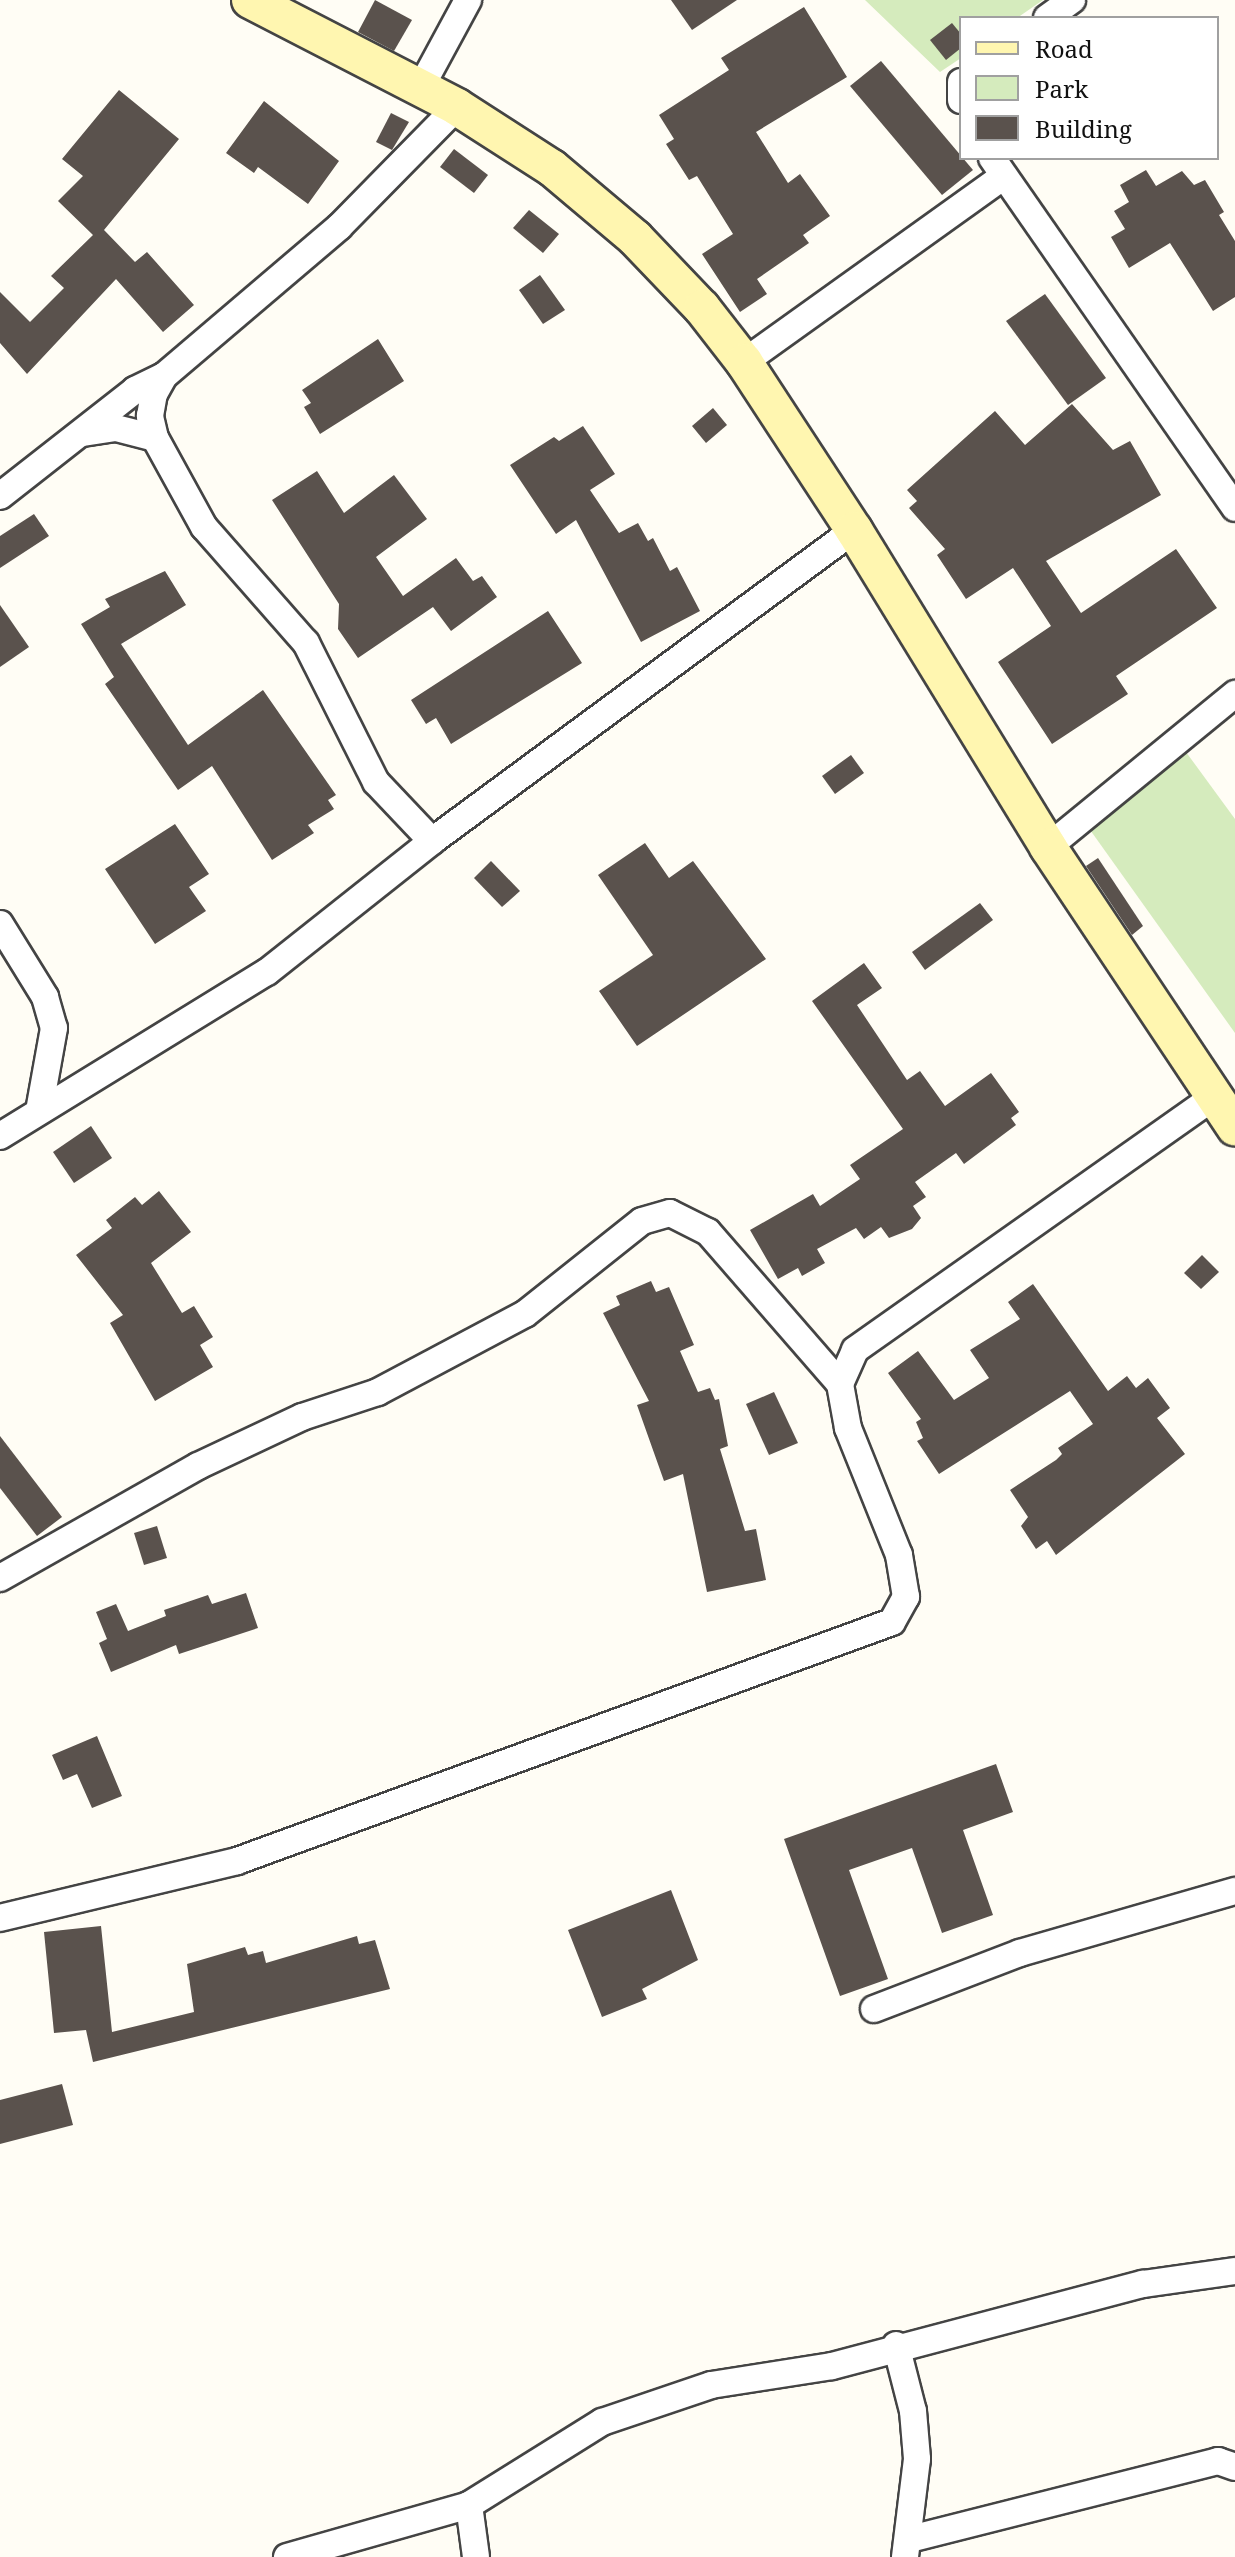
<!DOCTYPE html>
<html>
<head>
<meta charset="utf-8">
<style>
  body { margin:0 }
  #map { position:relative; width:1235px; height:2557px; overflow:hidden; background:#fffdf5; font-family:"Noto Serif",serif }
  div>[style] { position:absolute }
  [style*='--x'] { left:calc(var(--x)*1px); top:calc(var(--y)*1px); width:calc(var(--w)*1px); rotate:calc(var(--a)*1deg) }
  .green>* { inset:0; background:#d5ebbd }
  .building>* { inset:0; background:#5a524d }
  .roads { filter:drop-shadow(2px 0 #444) drop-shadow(-2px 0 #444) drop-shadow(0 2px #444) drop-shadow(0 -2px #444) }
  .street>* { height:26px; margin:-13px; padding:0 13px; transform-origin:13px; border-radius:13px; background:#fff }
  .secondary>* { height:36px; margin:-18px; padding:0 18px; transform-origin:18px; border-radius:18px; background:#fff6b0 }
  span { translate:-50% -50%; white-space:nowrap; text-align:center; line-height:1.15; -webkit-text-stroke:8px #fff; paint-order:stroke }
  .legend { position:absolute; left:959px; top:16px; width:260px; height:144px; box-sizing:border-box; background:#fff; border:2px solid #a0a0a0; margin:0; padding:10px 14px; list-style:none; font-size:24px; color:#111 }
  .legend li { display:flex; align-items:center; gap:16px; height:40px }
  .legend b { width:40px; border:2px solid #a0a0a0 }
</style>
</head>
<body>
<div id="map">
  <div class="green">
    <i style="clip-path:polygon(865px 0,1043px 0,1017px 18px,961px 18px,961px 58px,940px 72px)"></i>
    <i style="clip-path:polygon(1186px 752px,1235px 819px,1235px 1033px,1083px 820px)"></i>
  </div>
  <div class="building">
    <i style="clip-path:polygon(375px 0,412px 20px,394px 51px,358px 32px)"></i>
    <i style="clip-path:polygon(671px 0,737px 0,692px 30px)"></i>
    <i style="clip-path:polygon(804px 7px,847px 77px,756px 132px,788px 183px,800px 174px,830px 216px,803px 235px,809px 243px,757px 279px,767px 294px,740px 312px,702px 254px,733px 234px,697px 176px,689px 180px,666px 144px,674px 139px,659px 115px,729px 70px,721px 58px)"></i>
    <i style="clip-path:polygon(952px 23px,961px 34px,961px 48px,946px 60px,930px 40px)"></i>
    <i style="clip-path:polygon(881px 61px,973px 170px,942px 195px,850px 86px)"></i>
    <i style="clip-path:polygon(119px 90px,179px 139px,104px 230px,135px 262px,147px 252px,194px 305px,163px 332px,116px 279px,27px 374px,0 343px,0 292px,30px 322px,64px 288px,51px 276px,93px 235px,58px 201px,83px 176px,62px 159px)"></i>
    <i style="clip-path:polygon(264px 101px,339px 161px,308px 204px,258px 167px,254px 173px,226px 153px)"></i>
    <i style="clip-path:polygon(391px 113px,409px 122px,392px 150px,376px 142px)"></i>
    <i style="clip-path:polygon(454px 149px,488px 175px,474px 193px,440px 167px)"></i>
    <i style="clip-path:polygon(1146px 170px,1156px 186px,1182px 171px,1194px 185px,1205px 180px,1224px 212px,1219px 215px,1235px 241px,1235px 297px,1213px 311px,1170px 243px,1129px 268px,1111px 237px,1125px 229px,1114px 211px,1129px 202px,1120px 185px)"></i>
    <i style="clip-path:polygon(529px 210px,559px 234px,543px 253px,513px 228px)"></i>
    <i style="clip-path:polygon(540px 275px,565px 310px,543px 324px,519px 290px)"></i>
    <i style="clip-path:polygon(1045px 294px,1106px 378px,1068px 405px,1006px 321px)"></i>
    <i style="clip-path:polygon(378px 339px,404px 381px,320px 434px,304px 407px,311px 403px,302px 390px)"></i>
    <i style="clip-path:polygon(1072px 404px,1113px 450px,1130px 441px,1161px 495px,1046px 561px,1081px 613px,1176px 549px,1217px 608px,1116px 676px,1128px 694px,1052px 744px,998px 662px,1051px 626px,1013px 568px,966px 599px,937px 555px,945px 549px,909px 508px,917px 501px,907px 490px,995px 411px,1025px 445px)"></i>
    <i style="clip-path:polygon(713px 408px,727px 425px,706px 443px,692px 426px)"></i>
    <i style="clip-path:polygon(583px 426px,615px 474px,590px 490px,619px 533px,638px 523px,648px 541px,653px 538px,670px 571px,677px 567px,700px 611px,641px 642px,576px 520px,556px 534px,510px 465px,554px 437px,559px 441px)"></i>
    <i style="clip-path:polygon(317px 471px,344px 513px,394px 475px,427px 519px,376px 557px,403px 596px,456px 558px,473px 581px,482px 576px,497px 597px,451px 631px,433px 607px,358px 658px,338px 629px,339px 604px,272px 500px)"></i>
    <i style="clip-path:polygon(34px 514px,49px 536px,0 568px,0 536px)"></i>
    <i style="clip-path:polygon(165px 571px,186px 605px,121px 644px,188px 745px,263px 690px,336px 795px,328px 800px,334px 809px,308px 825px,314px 833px,272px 860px,212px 766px,178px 790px,105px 684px,114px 677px,81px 624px,110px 607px,105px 599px)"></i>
    <i style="clip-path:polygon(0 605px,29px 647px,0 667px)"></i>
    <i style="clip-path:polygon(548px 611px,582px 663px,451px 744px,436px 718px,426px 724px,411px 700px)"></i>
    <i style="clip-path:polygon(851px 755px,864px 773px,835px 794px,822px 776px)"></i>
    <i style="clip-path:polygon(175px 824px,209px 874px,189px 887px,206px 911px,155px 944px,105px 869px)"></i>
    <i style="clip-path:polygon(645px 843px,669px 878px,693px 861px,766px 959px,637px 1046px,599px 991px,653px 955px,598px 875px)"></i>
    <i style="clip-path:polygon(1098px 858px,1143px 926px,1132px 935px,1086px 866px)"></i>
    <i style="clip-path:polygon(491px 861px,520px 891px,502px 907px,474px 878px)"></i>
    <i style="clip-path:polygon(980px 903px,993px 920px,925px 970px,912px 952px)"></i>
    <i style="clip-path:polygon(864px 963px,882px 988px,857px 1005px,907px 1080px,920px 1071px,945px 1106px,991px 1073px,1019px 1112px,1011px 1118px,1016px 1125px,964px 1164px,956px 1153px,915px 1182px,926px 1197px,913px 1206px,921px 1218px,912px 1229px,889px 1238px,881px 1227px,864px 1239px,856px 1228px,817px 1249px,825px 1263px,802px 1276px,798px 1268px,778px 1279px,750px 1230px,813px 1194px,820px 1206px,860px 1179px,850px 1165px,903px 1129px,812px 1001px)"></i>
    <i style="clip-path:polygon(91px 1126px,112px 1158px,74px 1183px,53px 1152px)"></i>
    <i style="clip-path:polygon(159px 1191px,191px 1232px,151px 1263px,182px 1313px,194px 1306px,213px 1337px,200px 1345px,213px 1367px,155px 1401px,110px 1323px,123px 1315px,76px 1255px,112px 1228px,106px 1220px,135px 1197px,142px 1205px)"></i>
    <i style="clip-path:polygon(1202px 1255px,1219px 1272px,1201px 1289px,1184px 1273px)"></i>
    <i style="clip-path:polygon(651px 1281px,656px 1292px,669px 1287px,694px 1345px,680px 1351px,698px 1392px,710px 1388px,715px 1400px,719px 1399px,728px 1446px,720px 1449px,745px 1531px,756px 1529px,766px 1580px,707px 1592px,683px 1474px,664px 1481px,637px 1405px,649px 1401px,603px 1313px,620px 1305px,616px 1296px)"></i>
    <i style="clip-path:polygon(1033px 1284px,1108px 1391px,1127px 1376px,1136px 1388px,1148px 1378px,1170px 1408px,1157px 1418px,1185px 1454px,1056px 1555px,1047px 1541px,1036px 1549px,1021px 1526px,1028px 1517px,1010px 1490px,1056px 1460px,1062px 1454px,1058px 1448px,1093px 1424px,1070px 1391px,939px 1474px,917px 1441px,923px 1438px,916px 1422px,921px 1419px,888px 1373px,918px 1351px,954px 1400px,989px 1378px,970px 1350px,1020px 1319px,1008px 1302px)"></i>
    <i style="clip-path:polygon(774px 1392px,798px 1443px,769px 1455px,746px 1404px)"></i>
    <i style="clip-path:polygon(0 1436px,62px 1517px,37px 1536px,0 1488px)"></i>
    <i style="clip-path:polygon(157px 1526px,167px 1558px,144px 1565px,134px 1533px)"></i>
    <i style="clip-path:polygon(246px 1593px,258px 1628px,179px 1654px,176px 1645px,111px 1672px,99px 1643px,107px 1639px,96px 1612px,116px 1604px,128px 1631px,166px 1616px,164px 1610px,208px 1595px,212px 1604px)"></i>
    <i style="clip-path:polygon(97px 1736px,122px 1796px,92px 1808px,77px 1774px,63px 1780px,52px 1755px)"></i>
    <i style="clip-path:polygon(996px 1764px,1013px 1812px,963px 1830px,993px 1915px,942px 1933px,912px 1848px,849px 1870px,888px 1979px,840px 1996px,784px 1839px)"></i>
    <i style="clip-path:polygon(671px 1890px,698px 1960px,642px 1989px,647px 1999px,602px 2017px,568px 1930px)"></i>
    <i style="clip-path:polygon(101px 1926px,112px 2032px,194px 2012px,187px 1964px,245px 1947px,248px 1955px,263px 1951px,266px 1963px,357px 1936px,359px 1944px,375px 1940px,390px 1989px,93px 2062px,86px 2030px,54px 2033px,44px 1932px)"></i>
    <i style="clip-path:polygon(62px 2084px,73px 2125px,0 2144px,0 2100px)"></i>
  </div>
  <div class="roads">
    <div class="street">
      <i style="--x:1047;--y:18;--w:31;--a:-36"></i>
      <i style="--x:961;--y:82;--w:18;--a:90"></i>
      <i style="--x:421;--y:87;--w:99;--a:-61.6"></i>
      <i style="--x:992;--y:158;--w:426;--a:55.2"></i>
      <i style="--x:744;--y:362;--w:317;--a:-35.6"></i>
      <i style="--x:83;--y:433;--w:33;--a:-9"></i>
      <i style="--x:116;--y:428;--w:40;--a:14.4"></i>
      <i style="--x:0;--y:496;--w:172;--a:-38.1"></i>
      <i style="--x:135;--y:390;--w:32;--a:-26"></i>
      <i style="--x:432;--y:841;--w:81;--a:-133.5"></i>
      <i style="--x:376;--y:782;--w:156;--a:-116.7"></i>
      <i style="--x:306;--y:643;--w:154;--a:-131.3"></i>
      <i style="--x:204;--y:527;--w:102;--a:-118.8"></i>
      <i style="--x:155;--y:438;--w:23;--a:-103"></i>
      <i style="--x:150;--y:416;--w:22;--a:-80"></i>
      <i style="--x:154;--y:394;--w:21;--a:-61"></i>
      <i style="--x:164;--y:376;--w:230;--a:-40.4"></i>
      <i style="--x:339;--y:227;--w:168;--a:-45.5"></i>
      <i style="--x:1048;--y:847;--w:242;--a:-39.3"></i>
      <i style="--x:0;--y:924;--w:86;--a:58.3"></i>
      <i style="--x:45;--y:997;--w:32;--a:74"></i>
      <i style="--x:54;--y:1028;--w:84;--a:100.2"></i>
      <i style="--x:0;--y:1136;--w:313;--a:-31.6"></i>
      <i style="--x:267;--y:972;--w:211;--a:-38.4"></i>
      <i style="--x:432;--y:841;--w:524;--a:-36.39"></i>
      <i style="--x:0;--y:1578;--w:227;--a:-29.5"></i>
      <i style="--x:198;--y:1466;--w:115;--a:-25.2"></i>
      <i style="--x:302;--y:1417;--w:80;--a:-18.2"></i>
      <i style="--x:378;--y:1392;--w:166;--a:-28"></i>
      <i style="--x:525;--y:1314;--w:149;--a:-38.5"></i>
      <i style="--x:642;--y:1221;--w:29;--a:-16"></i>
      <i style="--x:670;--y:1213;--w:42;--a:26.6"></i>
      <i style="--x:708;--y:1232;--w:201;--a:49"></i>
      <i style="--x:0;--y:1918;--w:244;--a:-13.5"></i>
      <i style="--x:237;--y:1861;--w:697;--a:-20.05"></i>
      <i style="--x:892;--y:1622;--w:29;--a:-61"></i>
      <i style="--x:906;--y:1597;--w:43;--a:-99.5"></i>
      <i style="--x:899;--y:1555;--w:137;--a:-111.9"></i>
      <i style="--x:848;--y:1428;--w:45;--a:-100.3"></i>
      <i style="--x:840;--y:1384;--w:37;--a:-66"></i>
      <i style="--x:855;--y:1350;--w:439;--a:-35.2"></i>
      <i style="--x:874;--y:2009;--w:156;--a:-21"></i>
      <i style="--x:1020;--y:1953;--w:224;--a:-16.1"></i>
      <i style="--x:896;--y:2345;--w:68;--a:75.6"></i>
      <i style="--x:913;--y:2411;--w:48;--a:85.2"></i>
      <i style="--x:917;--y:2459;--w:99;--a:97"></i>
      <i style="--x:469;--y:2505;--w:52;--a:82.3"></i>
      <i style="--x:910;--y:2539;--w:318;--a:-14.2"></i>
      <i style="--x:1218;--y:2461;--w:18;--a:19"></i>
      <i style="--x:287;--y:2557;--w:189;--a:-15.9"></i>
      <i style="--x:469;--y:2505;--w:157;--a:-32"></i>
      <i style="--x:602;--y:2422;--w:115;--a:-18.7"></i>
      <i style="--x:711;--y:2385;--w:122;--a:-8.9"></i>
      <i style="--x:832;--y:2366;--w:322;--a:-14.8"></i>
      <i style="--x:1143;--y:2284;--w:93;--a:-8"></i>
    </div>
    <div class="secondary">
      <i style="--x:250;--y:0;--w:233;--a:27.3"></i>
      <i style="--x:457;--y:107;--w:113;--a:32.7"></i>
      <i style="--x:552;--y:168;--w:109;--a:40.1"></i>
      <i style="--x:635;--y:238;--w:97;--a:46.3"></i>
      <i style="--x:702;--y:308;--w:68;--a:52.1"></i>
      <i style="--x:744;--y:362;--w:201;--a:56.8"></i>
      <i style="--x:854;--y:530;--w:372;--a:58.5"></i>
      <i style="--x:1048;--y:847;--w:337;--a:56.3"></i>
    </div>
  </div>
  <ul class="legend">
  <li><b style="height:10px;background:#fff6b0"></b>Road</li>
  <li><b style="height:22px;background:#d5ebbd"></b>Park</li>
  <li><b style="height:22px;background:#5a524d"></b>Building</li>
  </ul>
</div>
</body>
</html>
